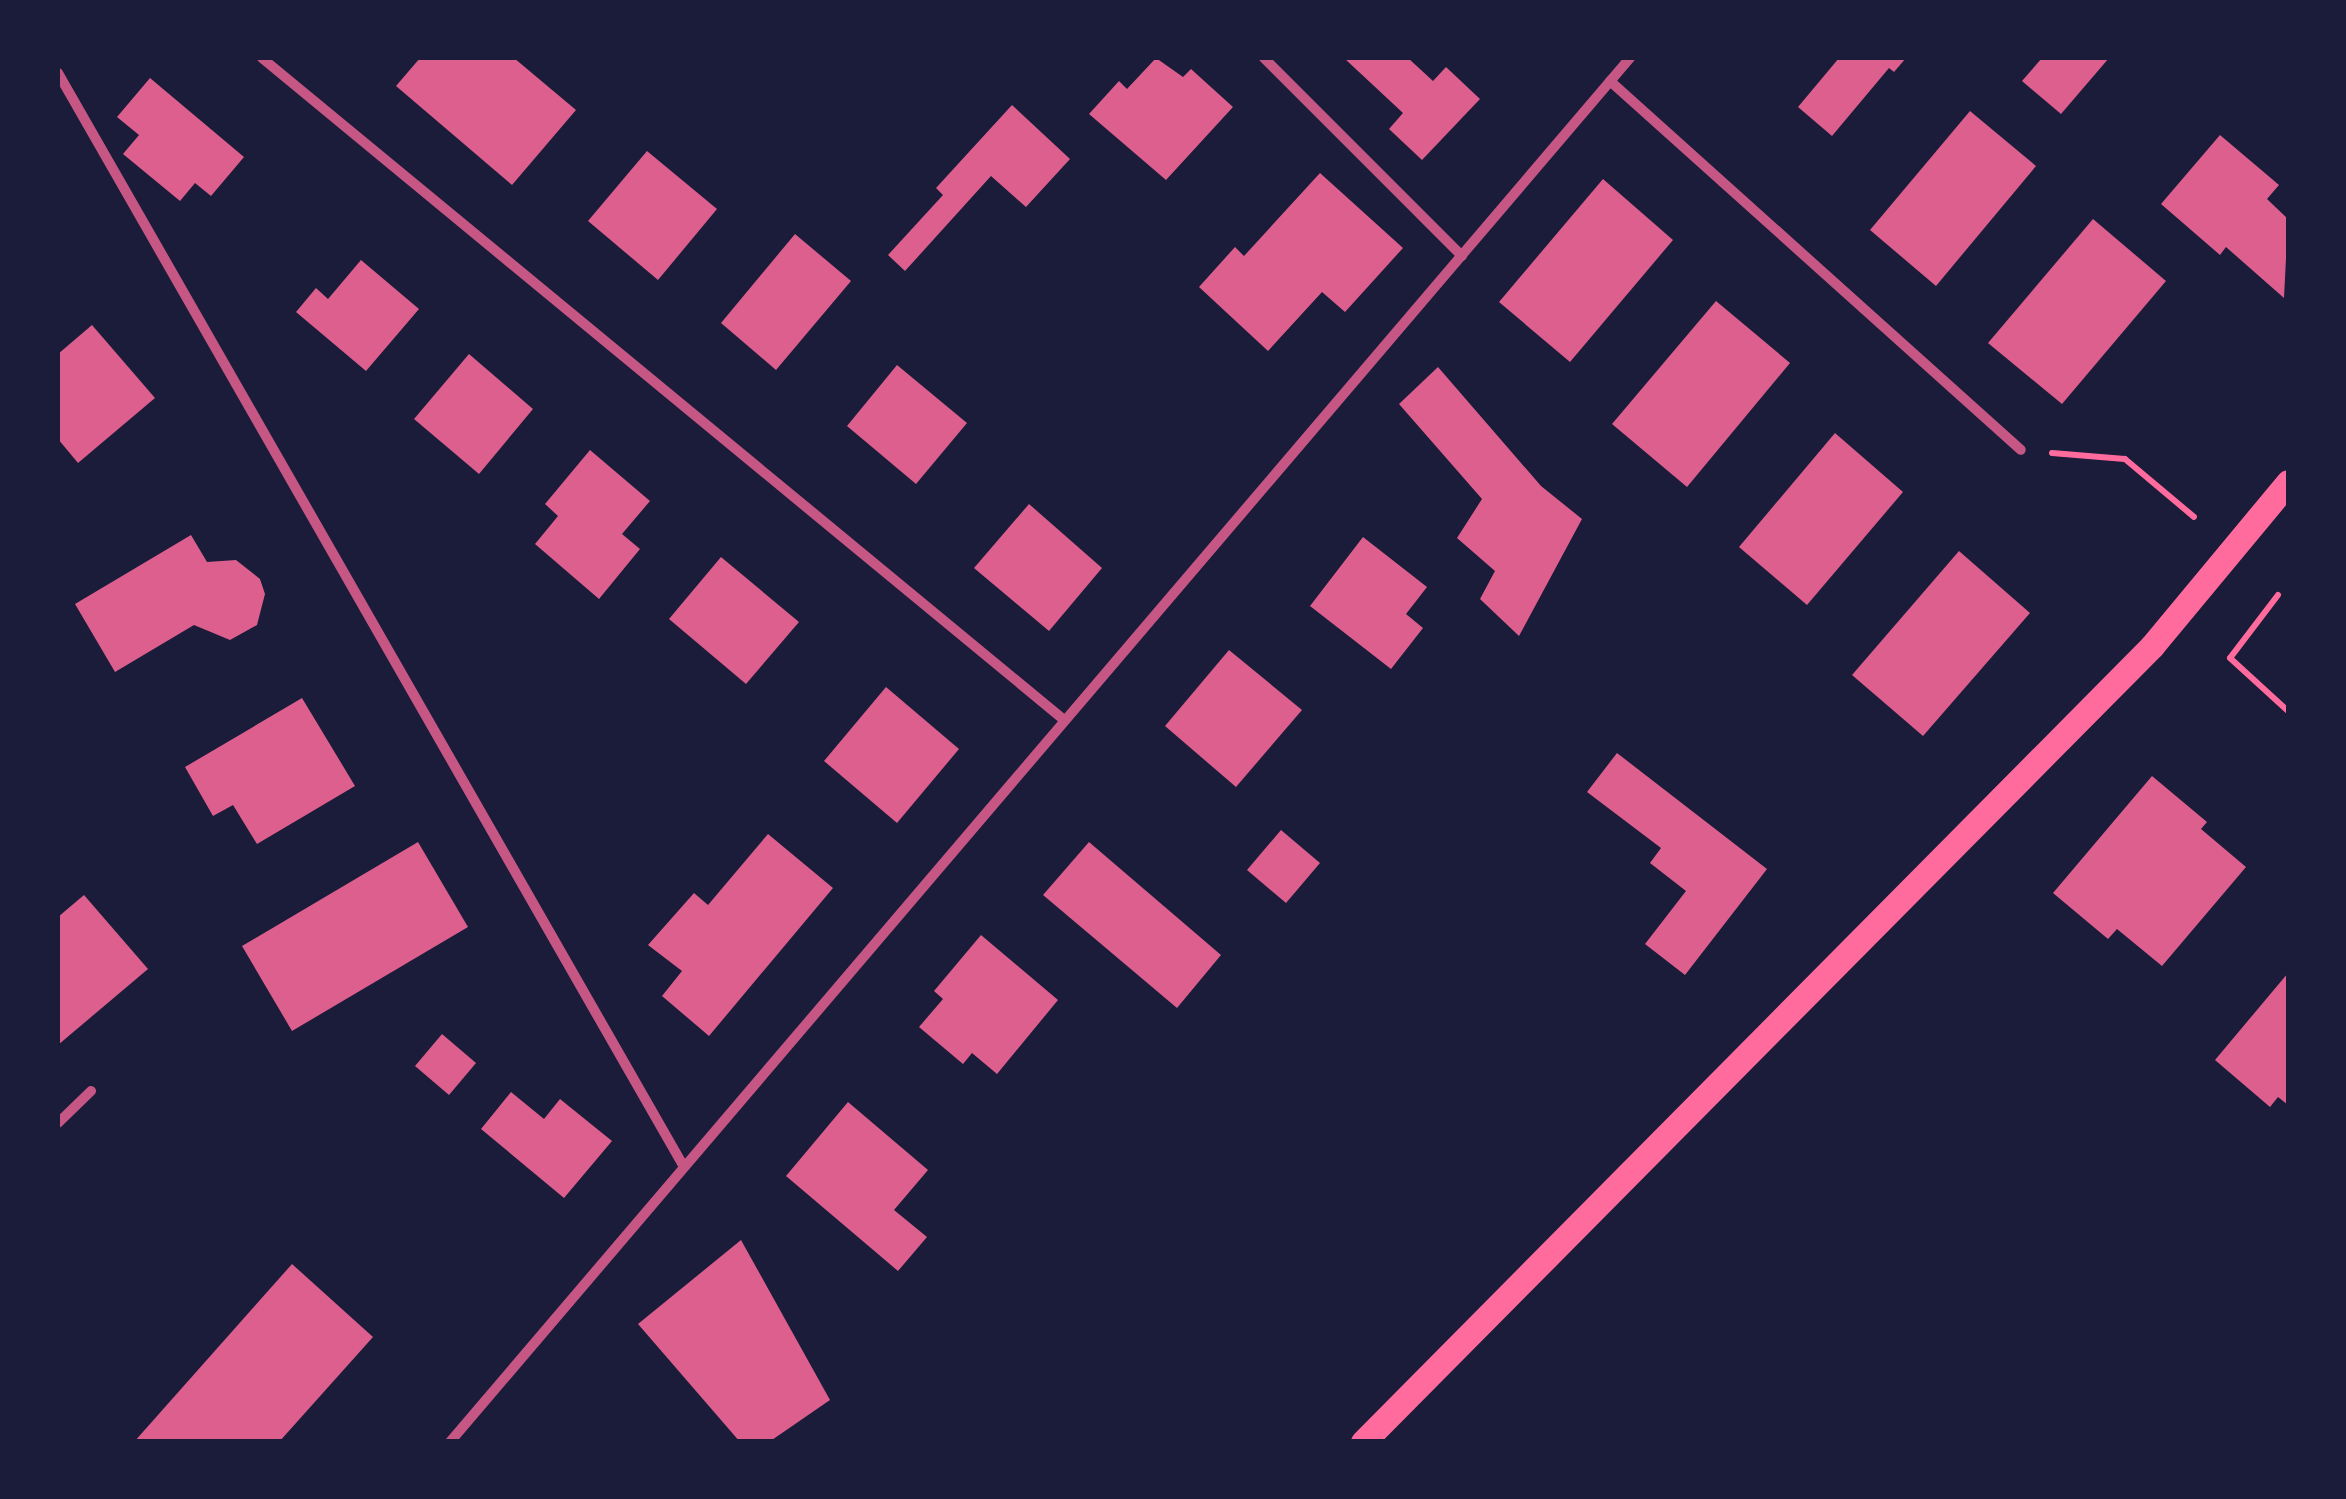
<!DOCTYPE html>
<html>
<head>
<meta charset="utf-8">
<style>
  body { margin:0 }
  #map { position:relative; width:2346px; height:1499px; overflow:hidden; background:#1b1b3a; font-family:"Fira Sans Condensed",sans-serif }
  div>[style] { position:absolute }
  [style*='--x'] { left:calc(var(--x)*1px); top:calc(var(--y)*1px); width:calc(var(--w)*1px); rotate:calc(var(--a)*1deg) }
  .building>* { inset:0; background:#dd5f8e }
  .path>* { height:6px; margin:-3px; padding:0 3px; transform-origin:3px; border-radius:3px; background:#ff6b9d }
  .minor>* { height:10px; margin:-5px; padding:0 5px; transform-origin:5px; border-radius:5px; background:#c65784 }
  .primary>* { height:25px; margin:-12.5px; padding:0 12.5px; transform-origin:12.5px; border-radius:12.5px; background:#ff6b9d }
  span { translate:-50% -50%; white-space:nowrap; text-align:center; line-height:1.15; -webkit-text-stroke:8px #1b1b3a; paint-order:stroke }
  .frame { position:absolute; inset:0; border:60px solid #1b1b3a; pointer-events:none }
</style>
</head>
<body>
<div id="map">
  <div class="building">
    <i style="clip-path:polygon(420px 58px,514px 58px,576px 110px,512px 185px,396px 86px)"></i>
    <i style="clip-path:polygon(1156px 58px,1183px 77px,1191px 69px,1233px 107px,1166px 180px,1089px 114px,1119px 81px,1127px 89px)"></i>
    <i style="clip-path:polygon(1344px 58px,1408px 58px,1433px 81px,1446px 67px,1480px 99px,1422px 160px,1389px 129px,1403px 113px)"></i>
    <i style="clip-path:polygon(1839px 58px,1906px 58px,1894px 72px,1889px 68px,1832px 136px,1798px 107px)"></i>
    <i style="clip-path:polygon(2042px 58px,2109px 58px,2061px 114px,2022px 81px)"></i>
    <i style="clip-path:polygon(150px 78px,244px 157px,211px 196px,195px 183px,180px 201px,123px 154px,139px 135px,117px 117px)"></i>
    <i style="clip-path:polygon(1012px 105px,1070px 159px,1026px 207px,991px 176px,905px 271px,888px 255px,943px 195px,936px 188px)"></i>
    <i style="clip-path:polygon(1970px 111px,2036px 166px,1936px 286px,1870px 230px)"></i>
    <i style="clip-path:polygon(2220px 135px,2279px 185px,2267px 199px,2288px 219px,2284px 298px,2226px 247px,2220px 255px,2161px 204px)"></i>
    <i style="clip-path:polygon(647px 151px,717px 209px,658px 280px,588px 221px)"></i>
    <i style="clip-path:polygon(1320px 173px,1403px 248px,1345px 312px,1322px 292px,1268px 351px,1199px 287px,1235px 247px,1244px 256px)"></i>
    <i style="clip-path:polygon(1603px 179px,1673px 240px,1570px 362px,1499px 302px)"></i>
    <i style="clip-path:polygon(2093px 219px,2166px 281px,2062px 404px,1988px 343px)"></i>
    <i style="clip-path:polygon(795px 234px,851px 281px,776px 370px,721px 323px)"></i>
    <i style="clip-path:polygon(361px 260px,419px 309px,366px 371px,296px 312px,316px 288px,328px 299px)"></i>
    <i style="clip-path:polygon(1716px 301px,1790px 363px,1687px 487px,1612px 424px)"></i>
    <i style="clip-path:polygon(92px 325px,155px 398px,78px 463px,58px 439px,58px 354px)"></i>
    <i style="clip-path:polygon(469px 354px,533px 409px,479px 474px,414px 419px)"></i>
    <i style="clip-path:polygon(897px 365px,967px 423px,916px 484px,847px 426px)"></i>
    <i style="clip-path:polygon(1438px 367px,1541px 486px,1582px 519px,1519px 636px,1480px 599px,1495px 571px,1457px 538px,1482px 499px,1399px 404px)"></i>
    <i style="clip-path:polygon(1835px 433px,1903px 492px,1807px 605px,1739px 547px)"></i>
    <i style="clip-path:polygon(590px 450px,650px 501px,622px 534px,640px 549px,599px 599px,535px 544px,558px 516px,545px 504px)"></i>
    <i style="clip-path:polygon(1029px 504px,1102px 568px,1049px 631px,974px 568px)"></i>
    <i style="clip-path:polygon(191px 535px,207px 562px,236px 560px,260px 579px,265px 594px,257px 625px,230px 640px,194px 625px,115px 672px,75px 604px)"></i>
    <i style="clip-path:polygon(1363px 537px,1427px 587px,1406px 614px,1423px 628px,1391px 669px,1310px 606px)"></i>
    <i style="clip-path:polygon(1959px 551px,2030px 613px,1923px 736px,1852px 675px)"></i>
    <i style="clip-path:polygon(721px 557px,799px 622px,746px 684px,669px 619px)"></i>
    <i style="clip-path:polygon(1229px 650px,1302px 710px,1236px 787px,1165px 726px)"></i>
    <i style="clip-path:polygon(886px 687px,959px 749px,897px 823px,824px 761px)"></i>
    <i style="clip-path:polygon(302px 698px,355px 786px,257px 844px,233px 805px,213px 816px,185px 767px)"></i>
    <i style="clip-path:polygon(1617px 753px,1767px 869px,1685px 975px,1645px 944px,1686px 891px,1650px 863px,1661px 848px,1587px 792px)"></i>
    <i style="clip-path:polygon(2152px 776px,2207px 822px,2201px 829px,2246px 867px,2162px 966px,2117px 929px,2108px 939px,2053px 893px)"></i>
    <i style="clip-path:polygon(1281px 830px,1320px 863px,1286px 903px,1247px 870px)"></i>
    <i style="clip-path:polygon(768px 834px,833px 888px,709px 1036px,662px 996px,682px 971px,648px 945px,694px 893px,708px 905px)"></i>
    <i style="clip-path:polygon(418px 842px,468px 927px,292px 1031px,242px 946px)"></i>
    <i style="clip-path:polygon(1089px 842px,1221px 955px,1177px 1008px,1043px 895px)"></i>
    <i style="clip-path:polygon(84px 895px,148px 969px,58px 1045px,58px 917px)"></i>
    <i style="clip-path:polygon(981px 935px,1058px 1000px,997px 1074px,972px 1053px,963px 1064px,919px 1027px,943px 999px,934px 991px)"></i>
    <i style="clip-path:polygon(2288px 973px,2288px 1105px,2278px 1097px,2270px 1107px,2215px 1060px)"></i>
    <i style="clip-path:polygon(442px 1034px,476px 1063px,449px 1095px,415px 1066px)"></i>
    <i style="clip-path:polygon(511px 1092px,544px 1119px,560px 1099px,612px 1141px,564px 1198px,481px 1129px)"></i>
    <i style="clip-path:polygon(848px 1102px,928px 1170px,894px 1210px,927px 1237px,898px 1271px,786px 1176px)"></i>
    <i style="clip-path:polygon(741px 1240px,830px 1400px,769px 1442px,740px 1442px,638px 1324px)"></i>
    <i style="clip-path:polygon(292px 1264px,373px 1337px,279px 1442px,134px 1442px)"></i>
  </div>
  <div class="path">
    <i style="--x:2052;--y:453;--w:73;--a:4.7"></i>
    <i style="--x:2125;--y:459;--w:90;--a:40"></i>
    <i style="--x:2278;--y:595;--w:79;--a:127.3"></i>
    <i style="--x:2230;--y:658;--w:79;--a:42.4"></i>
  </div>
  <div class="minor">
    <i style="--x:262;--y:58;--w:1039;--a:39.53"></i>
    <i style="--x:1264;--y:58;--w:280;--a:45"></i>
    <i style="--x:58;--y:73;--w:1258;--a:60.22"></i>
    <i style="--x:1610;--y:81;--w:552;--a:41.92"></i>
    <i style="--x:58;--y:1123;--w:46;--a:-44.1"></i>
    <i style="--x:450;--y:1442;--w:1819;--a:-49.55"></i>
  </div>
  <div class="primary">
    <i style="--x:1363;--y:1442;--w:1121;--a:-45.25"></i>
    <i style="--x:2152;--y:646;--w:213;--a:-50.3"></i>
  </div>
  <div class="frame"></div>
</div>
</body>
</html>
